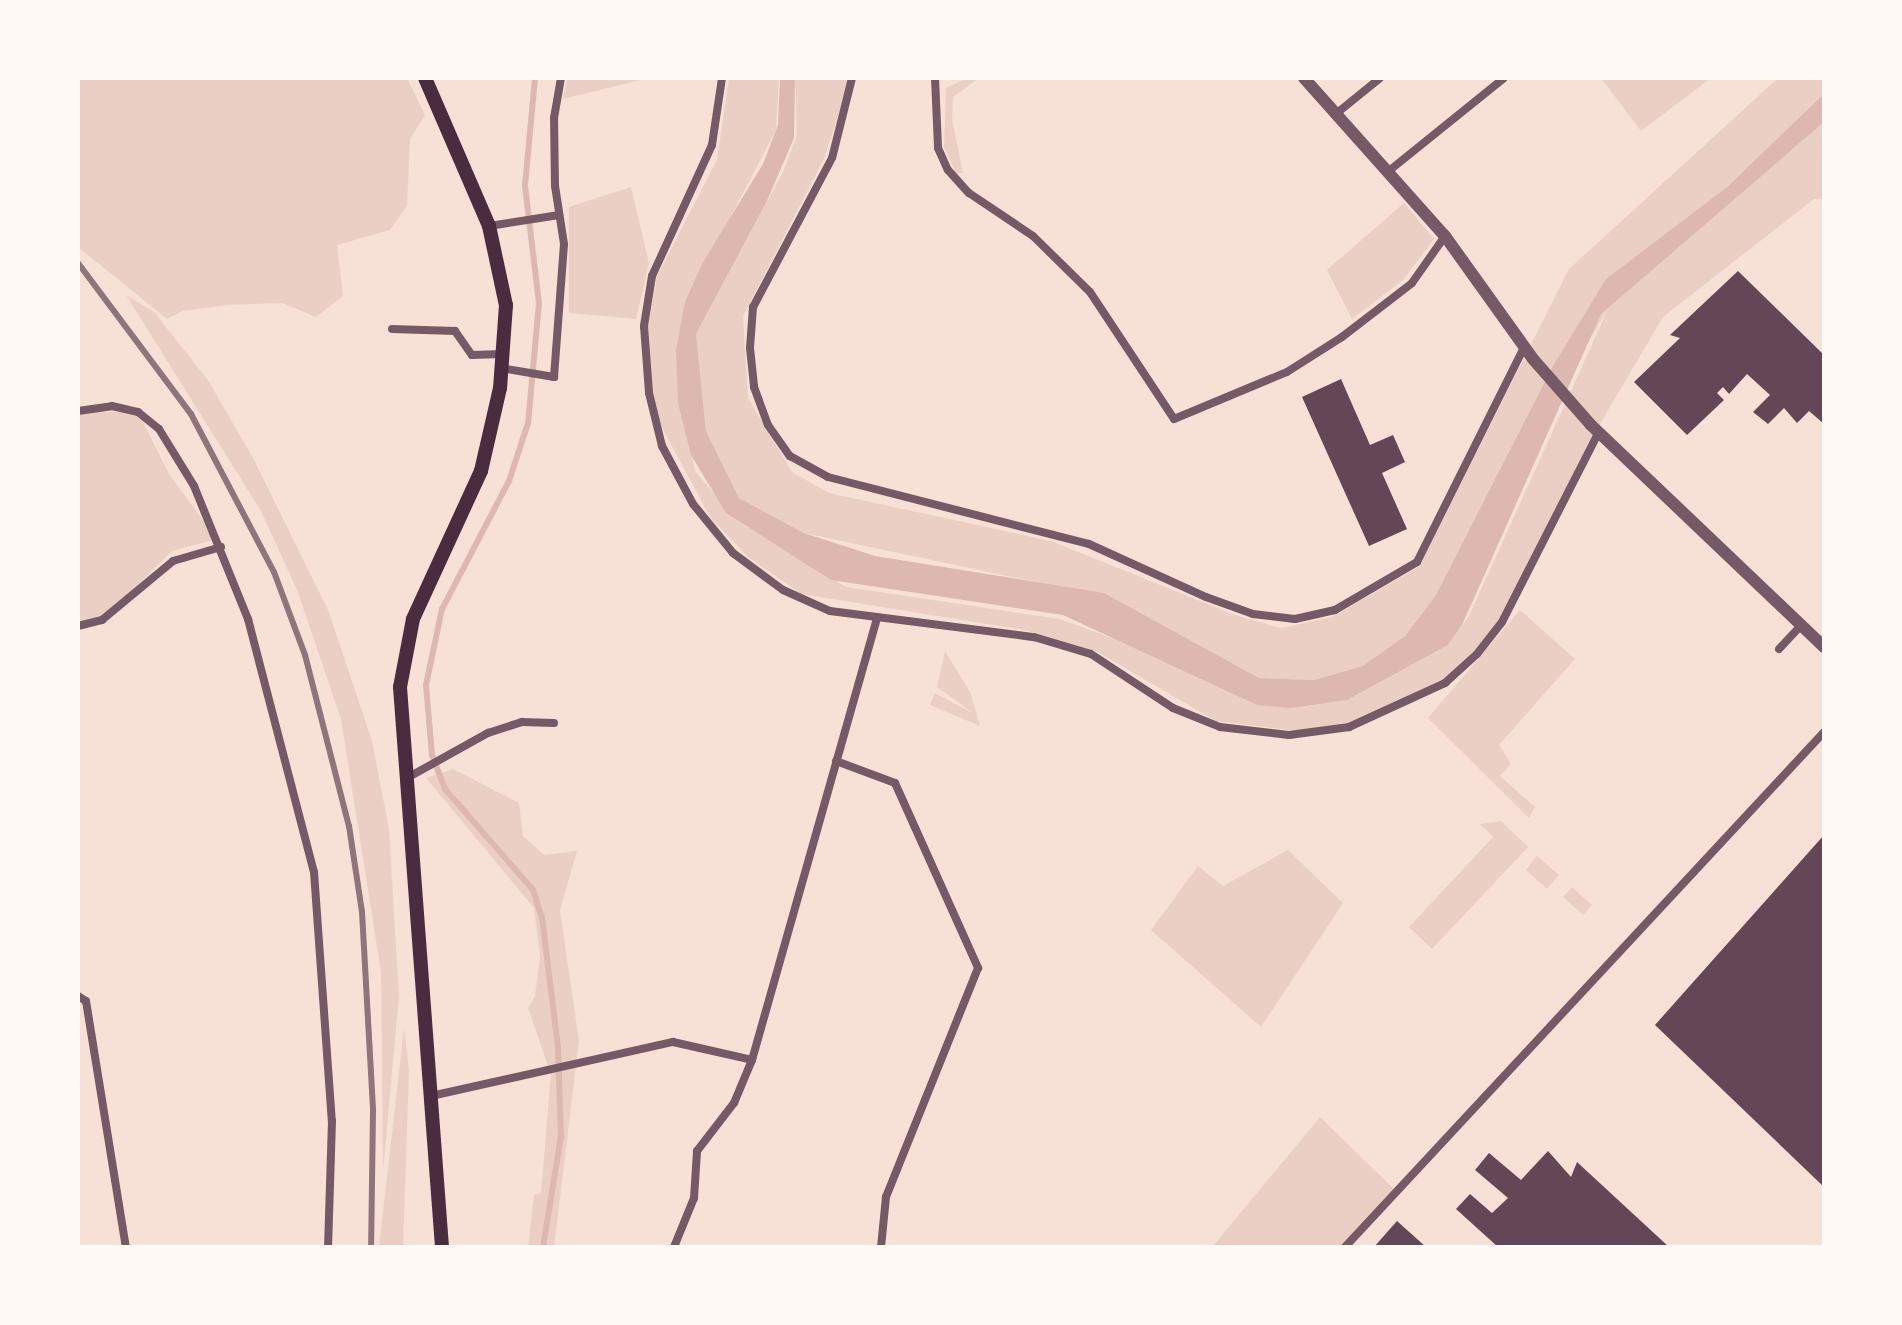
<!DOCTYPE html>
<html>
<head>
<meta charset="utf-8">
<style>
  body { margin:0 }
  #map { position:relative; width:1902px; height:1325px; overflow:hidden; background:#f7e1d7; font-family:Lato,sans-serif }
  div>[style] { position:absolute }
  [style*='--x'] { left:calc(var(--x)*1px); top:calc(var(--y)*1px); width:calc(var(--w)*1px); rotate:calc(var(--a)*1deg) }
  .green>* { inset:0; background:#ebcfc5 }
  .water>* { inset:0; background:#dcb8b0 }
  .stream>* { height:6px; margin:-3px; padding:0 3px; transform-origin:3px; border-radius:3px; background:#dcb8b0 }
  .building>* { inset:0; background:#644757 }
  .minor>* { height:8px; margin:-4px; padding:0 4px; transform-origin:4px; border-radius:4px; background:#755966 }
  .tertiary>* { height:12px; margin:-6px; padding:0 6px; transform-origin:6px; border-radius:6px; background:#755966 }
  .primary>* { height:14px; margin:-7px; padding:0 7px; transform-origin:7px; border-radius:7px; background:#4a2c40 }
  .rail>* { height:6px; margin:-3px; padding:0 3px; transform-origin:3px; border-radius:3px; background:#8f747c }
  span { translate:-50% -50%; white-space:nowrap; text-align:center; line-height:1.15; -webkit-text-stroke:6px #fffaf5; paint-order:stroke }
  .frame { position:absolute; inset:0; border:80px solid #fffaf5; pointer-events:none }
</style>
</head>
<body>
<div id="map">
  <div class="green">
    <i style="clip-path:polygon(78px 78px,407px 78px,425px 115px,410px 139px,407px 206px,390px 230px,337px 245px,343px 296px,316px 317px,282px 303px,227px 305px,183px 311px,167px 319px,78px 247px)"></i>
    <i style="clip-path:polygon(567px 78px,649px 78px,563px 99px)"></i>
    <i style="clip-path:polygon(729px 78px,779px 78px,776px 130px,731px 216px,678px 386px,695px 471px,736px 520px,846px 587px,1060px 619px,1133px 646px,1257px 705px,1347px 700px,1448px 645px,1469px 616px,1608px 309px,1436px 595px,1405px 636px,1364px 666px,1314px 680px,1259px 678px,1112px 598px,804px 533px,739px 498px,706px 431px,696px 334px,784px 170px,797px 135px,795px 78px,850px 78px,824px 159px,743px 316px,748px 398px,792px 472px,829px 493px,1051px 541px,1235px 615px,1281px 628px,1332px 617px,1419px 567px,1569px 269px,1778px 78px,1824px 78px,1824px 199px,1814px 199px,1663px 317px,1594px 434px,1501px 619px,1475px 652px,1443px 682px,1349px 724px,1298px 731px,1216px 721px,1096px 651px,1025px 630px,801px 594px,748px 557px,710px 517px,659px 422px,651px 392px,648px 326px,657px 276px,717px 160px)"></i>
    <i style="clip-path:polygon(967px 78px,979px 78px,953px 97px,952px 119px,963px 173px,956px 173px,944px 147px,946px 88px)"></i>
    <i style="clip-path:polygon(1601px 78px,1711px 78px,1641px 131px)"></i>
    <i style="clip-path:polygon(631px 187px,649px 263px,636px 319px,569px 313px,569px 207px)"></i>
    <i style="clip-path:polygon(1404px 203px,1434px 239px,1403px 280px,1352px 319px,1327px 270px)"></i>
    <i style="clip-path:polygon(126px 295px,154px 312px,208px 380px,254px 460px,328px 610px,372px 741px,389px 829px,399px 996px,383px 1172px,381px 972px,341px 719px,297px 590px,261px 511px)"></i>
    <i style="clip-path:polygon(78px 412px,138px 412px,169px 474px,217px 539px,172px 551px,102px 620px,78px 626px)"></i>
    <i style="clip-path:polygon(1520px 610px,1575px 659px,1499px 745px,1511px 764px,1500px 776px,1535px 807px,1529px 818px,1428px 718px)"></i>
    <i style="clip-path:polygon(945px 651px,971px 694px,980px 726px,930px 705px,935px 693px,974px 714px,937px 687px)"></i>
    <i style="clip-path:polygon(453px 769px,519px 803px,523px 836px,544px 855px,577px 851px,560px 910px,579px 1041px,554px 1247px,528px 1247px,534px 1195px,541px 1193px,551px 1074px,528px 1008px,535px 996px,540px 957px,534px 908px,426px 778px)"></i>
    <i style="clip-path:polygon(1501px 821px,1528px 847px,1432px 949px,1409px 927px,1493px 837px,1480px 824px)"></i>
    <i style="clip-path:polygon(1288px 850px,1343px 903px,1261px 1027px,1151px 930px,1198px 866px,1223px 886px)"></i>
    <i style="clip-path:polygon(1537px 856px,1559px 875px,1547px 889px,1526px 870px)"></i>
    <i style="clip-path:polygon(1572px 887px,1592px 905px,1583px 915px,1563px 897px)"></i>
    <i style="clip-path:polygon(404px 1028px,409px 1070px,403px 1247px,379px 1247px)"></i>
    <i style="clip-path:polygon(1320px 1117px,1394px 1189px,1345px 1247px,1212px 1247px)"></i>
  </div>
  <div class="water">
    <i style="clip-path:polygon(780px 78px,795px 78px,794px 138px,766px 203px,696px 334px,706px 431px,739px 498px,804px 533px,875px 556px,1104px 593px,1259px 678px,1314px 680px,1363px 666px,1405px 636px,1436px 595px,1553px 366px,1606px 279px,1726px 188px,1824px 94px,1824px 122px,1601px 314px,1462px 625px,1448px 645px,1347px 700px,1291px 708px,1257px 705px,1063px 615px,831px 580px,726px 513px,691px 455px,678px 403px,676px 350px,685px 302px,703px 262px,763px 164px,778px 125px)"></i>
  </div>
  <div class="stream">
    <i style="--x:535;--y:78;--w:108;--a:95.3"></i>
    <i style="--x:525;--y:186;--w:118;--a:83.2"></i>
    <i style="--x:539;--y:303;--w:121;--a:95.2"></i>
    <i style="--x:528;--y:423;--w:61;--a:108.1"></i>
    <i style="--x:509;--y:481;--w:144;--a:117.6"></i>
    <i style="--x:442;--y:609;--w:78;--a:101.9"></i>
    <i style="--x:426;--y:685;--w:70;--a:85.1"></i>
    <i style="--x:432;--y:755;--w:36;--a:69"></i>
    <i style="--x:445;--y:789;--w:134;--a:48.9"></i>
    <i style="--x:533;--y:890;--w:28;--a:72"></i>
    <i style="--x:542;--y:917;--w:131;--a:83"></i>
    <i style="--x:558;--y:1047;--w:89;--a:88.1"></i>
    <i style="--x:561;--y:1136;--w:112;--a:99.2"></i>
  </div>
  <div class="building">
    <i style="clip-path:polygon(1738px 271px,1824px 355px,1824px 424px,1809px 411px,1797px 423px,1784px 408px,1768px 424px,1753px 412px,1770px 395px,1747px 374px,1729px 394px,1723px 387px,1717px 393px,1724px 400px,1687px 435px,1634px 382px,1680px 338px,1670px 335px)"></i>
    <i style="clip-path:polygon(1341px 379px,1370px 445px,1393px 435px,1405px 462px,1382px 473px,1407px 529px,1369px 546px,1302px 397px)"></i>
    <i style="clip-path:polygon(1824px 835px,1824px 1187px,1655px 1025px)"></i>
    <i style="clip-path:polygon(1548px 1151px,1571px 1177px,1577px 1162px,1669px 1247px,1498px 1247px,1456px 1209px,1470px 1194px,1492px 1213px,1508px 1198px,1475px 1170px,1489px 1153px,1521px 1180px)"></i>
    <i style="clip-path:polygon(1397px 1221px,1426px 1247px,1374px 1247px)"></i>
  </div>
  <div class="minor">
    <i style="--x:722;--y:78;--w:68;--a:98.5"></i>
    <i style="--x:712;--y:145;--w:144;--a:114.6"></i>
    <i style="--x:652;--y:276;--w:51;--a:99.1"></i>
    <i style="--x:644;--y:326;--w:67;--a:85.7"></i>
    <i style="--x:649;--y:393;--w:55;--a:76.2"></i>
    <i style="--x:662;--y:446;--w:66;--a:61.9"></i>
    <i style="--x:693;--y:504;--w:63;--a:50.8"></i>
    <i style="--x:733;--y:553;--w:62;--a:36.5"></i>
    <i style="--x:783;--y:590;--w:51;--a:24.1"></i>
    <i style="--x:830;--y:611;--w:206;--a:7.3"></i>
    <i style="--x:1034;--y:637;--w:59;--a:16.6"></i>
    <i style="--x:1091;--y:654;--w:98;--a:33.4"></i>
    <i style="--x:1173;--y:708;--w:51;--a:22"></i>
    <i style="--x:1220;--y:727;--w:69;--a:6.6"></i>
    <i style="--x:1289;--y:735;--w:61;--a:-7.6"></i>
    <i style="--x:1349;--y:727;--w:106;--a:-24.6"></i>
    <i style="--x:1445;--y:683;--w:43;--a:-42.2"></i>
    <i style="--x:1477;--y:654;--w:41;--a:-52"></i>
    <i style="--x:1502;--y:622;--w:213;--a:-63"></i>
    <i style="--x:852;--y:78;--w:82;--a:104"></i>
    <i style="--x:832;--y:158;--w:169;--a:117.9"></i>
    <i style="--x:753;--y:307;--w:41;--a:94.2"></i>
    <i style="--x:750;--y:348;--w:39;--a:84"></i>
    <i style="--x:754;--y:387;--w:40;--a:69.8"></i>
    <i style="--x:768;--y:425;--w:38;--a:55"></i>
    <i style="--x:790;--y:456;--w:43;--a:28.9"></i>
    <i style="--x:828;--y:477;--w:269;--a:14.4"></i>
    <i style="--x:1089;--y:544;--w:128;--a:24.4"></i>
    <i style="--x:1206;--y:597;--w:50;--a:19.9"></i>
    <i style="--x:1253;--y:614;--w:42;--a:6.8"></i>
    <i style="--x:1295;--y:619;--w:41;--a:-12.7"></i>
    <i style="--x:1335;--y:610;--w:95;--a:-30.3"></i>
    <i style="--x:1417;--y:562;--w:240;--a:-63.5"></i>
    <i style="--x:935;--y:78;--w:70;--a:87.5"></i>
    <i style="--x:938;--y:148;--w:24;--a:66"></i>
    <i style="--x:948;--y:170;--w:31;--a:48"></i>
    <i style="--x:969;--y:193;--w:77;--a:33.9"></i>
    <i style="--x:1033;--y:236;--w:80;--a:44.5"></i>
    <i style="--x:1090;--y:292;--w:152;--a:56.5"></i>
    <i style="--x:1174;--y:419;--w:122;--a:-22.6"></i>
    <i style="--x:1287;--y:372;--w:65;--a:-32.5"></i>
    <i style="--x:1342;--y:337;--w:88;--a:-37.6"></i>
    <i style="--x:1412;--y:283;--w:57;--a:-54.9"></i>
    <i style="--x:1337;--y:113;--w:55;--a:-39.1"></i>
    <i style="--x:1390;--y:170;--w:146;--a:-38.9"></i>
    <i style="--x:489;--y:226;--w:71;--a:-8.9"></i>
    <i style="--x:392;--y:329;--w:63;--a:1.8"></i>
    <i style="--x:455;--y:331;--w:29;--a:55"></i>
    <i style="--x:472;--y:355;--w:30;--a:-2"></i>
    <i style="--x:501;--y:368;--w:54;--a:9.6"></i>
    <i style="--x:554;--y:377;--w:133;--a:-85.7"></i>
    <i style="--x:564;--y:244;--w:59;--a:-98.8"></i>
    <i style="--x:555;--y:186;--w:68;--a:-90.8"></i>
    <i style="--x:554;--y:118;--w:41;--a:-80.1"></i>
    <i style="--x:78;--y:411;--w:34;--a:-8"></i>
    <i style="--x:112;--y:406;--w:27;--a:13"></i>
    <i style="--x:138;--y:412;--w:27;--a:39"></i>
    <i style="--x:159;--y:429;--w:67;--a:58.4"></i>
    <i style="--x:194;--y:486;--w:144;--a:67.9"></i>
    <i style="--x:248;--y:619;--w:261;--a:75.4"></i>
    <i style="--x:314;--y:872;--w:250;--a:85.9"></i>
    <i style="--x:332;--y:1121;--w:126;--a:91.8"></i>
    <i style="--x:78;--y:626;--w:25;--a:-14"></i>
    <i style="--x:102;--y:620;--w:92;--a:-39.7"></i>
    <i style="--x:173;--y:561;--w:50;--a:-16.3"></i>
    <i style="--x:1779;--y:649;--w:33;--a:-47"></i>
    <i style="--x:836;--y:761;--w:63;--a:20.4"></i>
    <i style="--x:895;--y:783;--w:203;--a:65.8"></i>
    <i style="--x:978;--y:968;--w:247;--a:111.9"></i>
    <i style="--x:886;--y:1197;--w:50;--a:95.7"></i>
    <i style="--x:407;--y:778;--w:93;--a:-29.1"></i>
    <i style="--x:488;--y:733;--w:36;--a:-18"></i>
    <i style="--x:522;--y:722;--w:32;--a:2"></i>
    <i style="--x:78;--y:996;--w:9;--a:32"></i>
    <i style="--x:86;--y:1001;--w:249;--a:80.8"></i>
    <i style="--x:431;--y:1096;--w:248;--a:-12.6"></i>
    <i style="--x:673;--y:1042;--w:81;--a:12.8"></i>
    <i style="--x:674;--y:1247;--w:53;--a:-67.8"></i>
    <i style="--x:694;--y:1198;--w:47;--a:-86.3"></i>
    <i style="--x:697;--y:1151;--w:61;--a:-52.4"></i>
    <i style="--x:734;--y:1103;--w:47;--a:-67.3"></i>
    <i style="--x:752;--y:1060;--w:459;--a:-74.2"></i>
    <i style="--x:1345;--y:1247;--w:703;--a:-47.07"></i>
  </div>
  <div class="tertiary">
    <i style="--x:1304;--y:78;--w:212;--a:48.3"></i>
    <i style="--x:1445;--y:236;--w:151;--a:54.4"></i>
    <i style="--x:1533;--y:359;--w:88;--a:48.7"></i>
    <i style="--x:1591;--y:425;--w:322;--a:43.6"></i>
  </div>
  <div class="primary">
    <i style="--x:425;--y:78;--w:161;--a:66.6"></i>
    <i style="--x:489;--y:226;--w:81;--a:77.9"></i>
    <i style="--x:506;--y:305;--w:83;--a:94.1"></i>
    <i style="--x:500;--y:388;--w:85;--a:102.9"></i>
    <i style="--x:481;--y:471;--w:163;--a:114.7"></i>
    <i style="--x:413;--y:619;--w:69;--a:100.8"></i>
    <i style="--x:400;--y:687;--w:562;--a:85.71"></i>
  </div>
  <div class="rail">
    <i style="--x:78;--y:263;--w:189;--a:53.2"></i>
    <i style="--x:191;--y:414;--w:178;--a:62.3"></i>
    <i style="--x:274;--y:572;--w:89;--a:69.5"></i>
    <i style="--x:305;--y:655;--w:177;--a:75.6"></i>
    <i style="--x:349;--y:826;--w:87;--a:81.4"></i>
    <i style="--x:362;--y:912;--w:199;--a:86.8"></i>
    <i style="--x:373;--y:1111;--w:136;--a:90.8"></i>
  </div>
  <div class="frame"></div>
</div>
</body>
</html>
